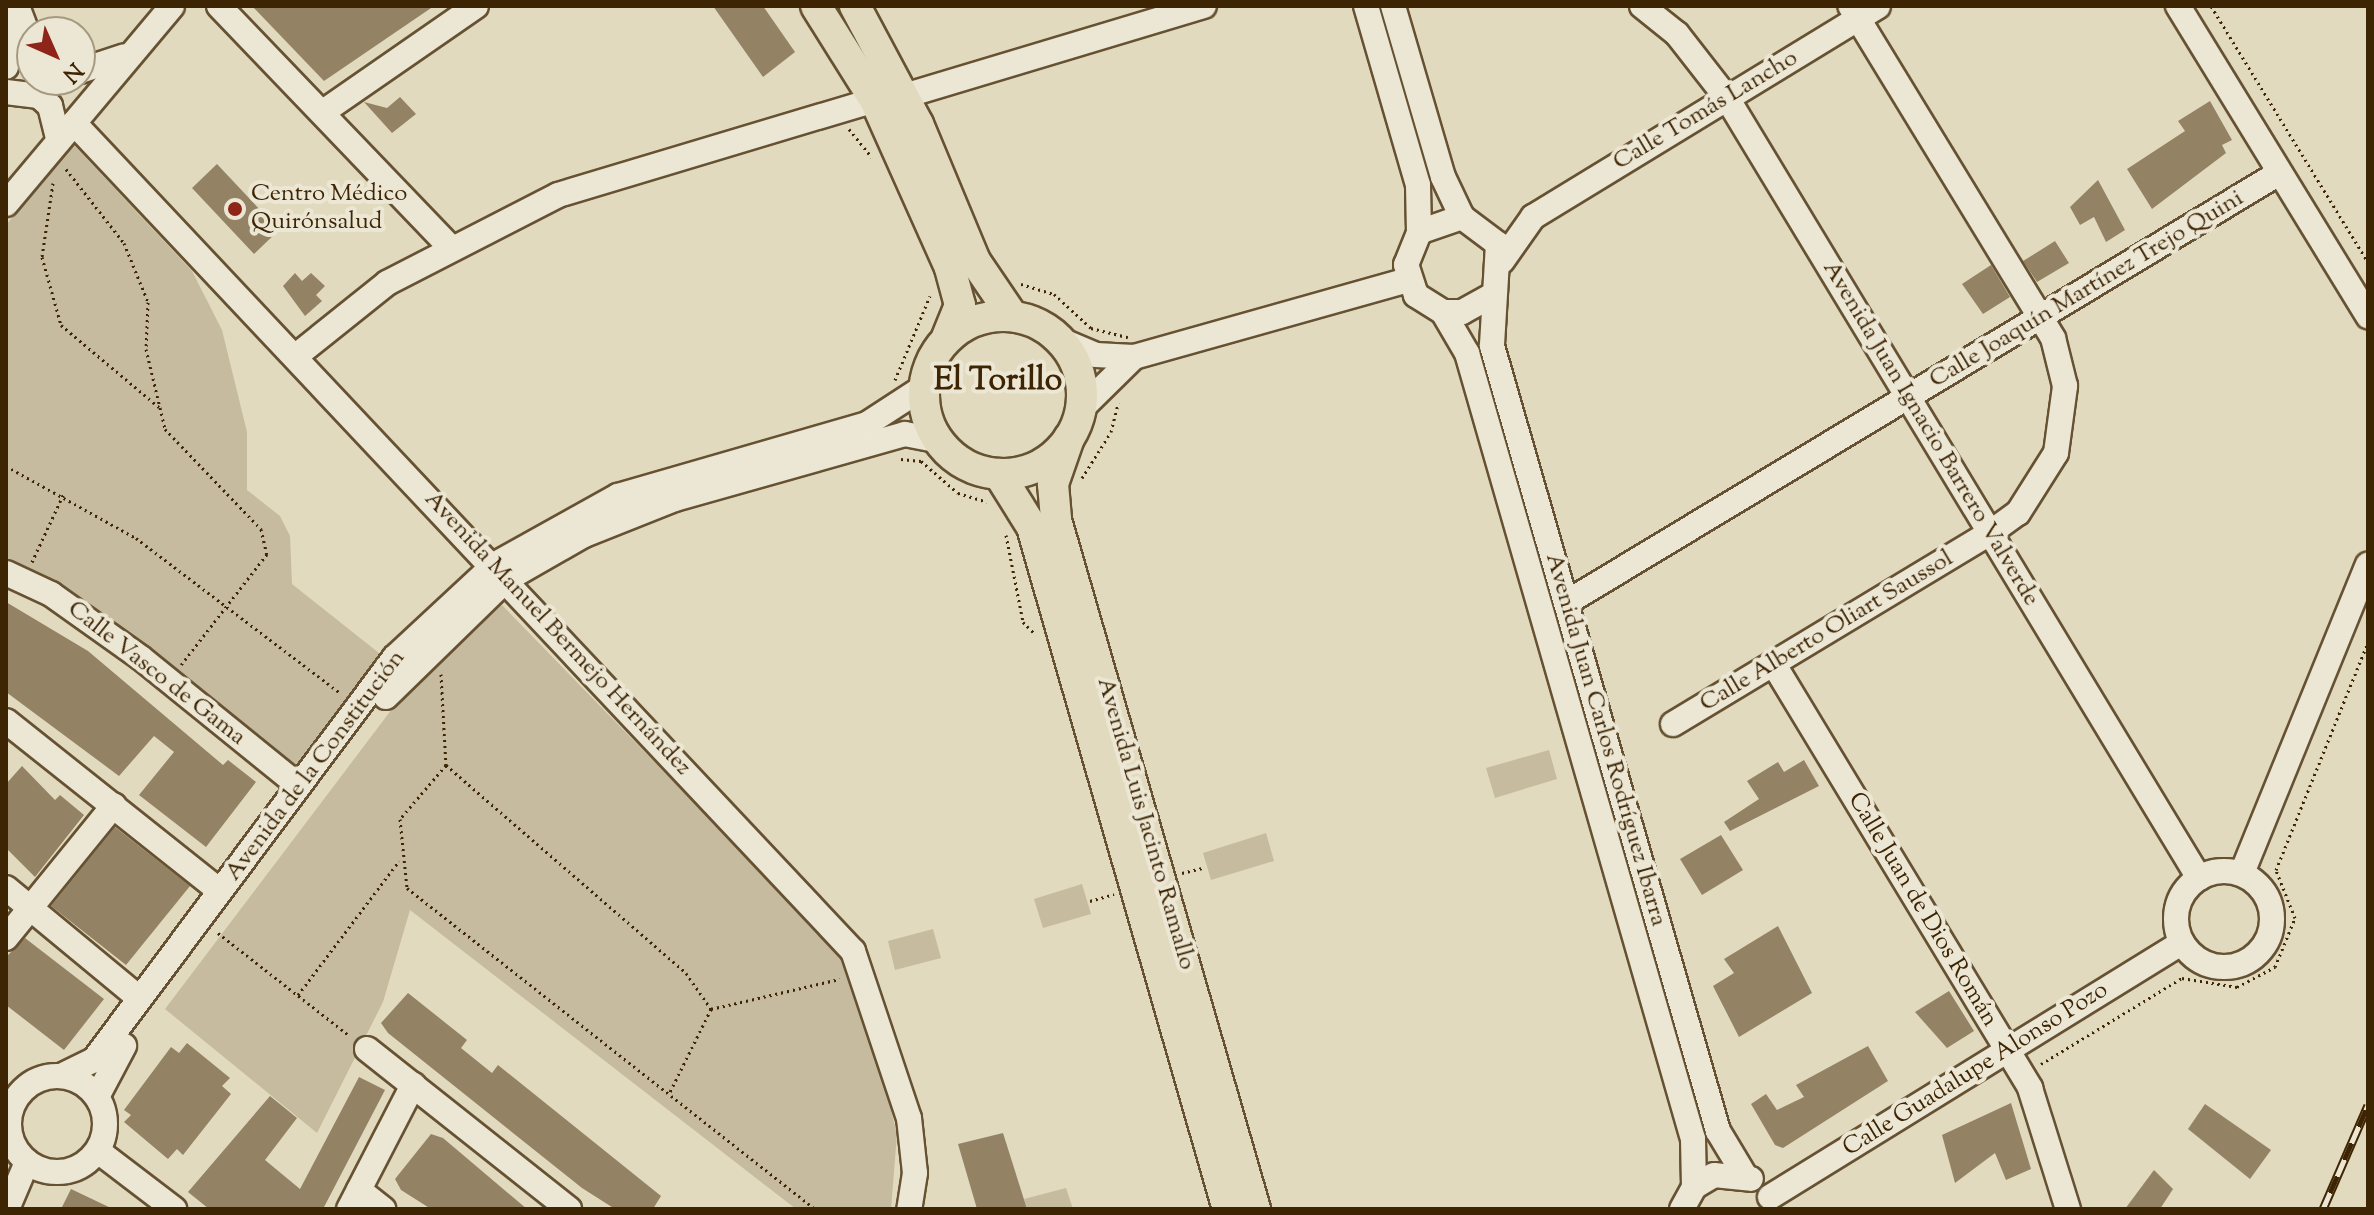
<!DOCTYPE html>
<html>
<head>
<meta charset="utf-8">
<style>
  body { margin:0 }
  #map { position:relative; width:2374px; height:1215px; overflow:hidden; background:#e2dabe; font-family:"Sorts Mill Goudy",serif }
  div>[style] { position:absolute }
  [style*='--x'] { left:calc(var(--x)*1px); top:calc(var(--y)*1px); width:calc(var(--w)*1px); rotate:calc(var(--a)*1deg) }
  .green>* { inset:0; background:#c6bb9e }
  .building>* { inset:0; background:#938364 }
  .path>* { height:3px; margin-top:-1.5px; transform-origin:0; background:repeating-linear-gradient(90deg,#3d2403 0 2px,transparent 0 6px) }
  .roads { filter:drop-shadow(2px 0 #665232) drop-shadow(-2px 0 #665232) drop-shadow(0 2px #665232) drop-shadow(0 -2px #665232) }
  .minor>* { height:24px; margin:-12px; padding:0 12px; transform-origin:12px; border-radius:12px; background:#ece7d5 }
  .minor>.ring { margin:-12px; padding:0; box-sizing:content-box; background:none; border:24px solid #ece7d5; border-radius:50% }
  .major>* { height:30px; margin:-15px; padding:0 15px; transform-origin:15px; border-radius:15px; background:#e2dabe }
  .major>.ring { margin:-15px; padding:0; box-sizing:content-box; background:none; border:30px solid #e2dabe; border-radius:50% }
  .rail>* { height:9px; margin-top:-4.5px; transform-origin:0; background:repeating-linear-gradient(90deg,#ece7d5 0 18px,#3d2403 0 36px); box-sizing:border-box; border-block:2px solid #3d2403 }
  .dots>* { width:22px; height:22px; translate:-50% -50%; box-sizing:border-box; border:4px solid #ece7d5; border-radius:50% }
  span { translate:-50% -50%; white-space:nowrap; text-align:center; line-height:1.15; -webkit-text-stroke:8px #ece7d5; paint-order:stroke }
  .street-label { font-size:24px; color:#3d2403 }
  .poi-label { font-size:24px; color:#3d2403 }
  .left { translate:0 -50%; text-align:left }
  .district-label { font-size:32px; color:#3d2403; font-weight:700 }
  .frame { position:absolute; inset:0; border:8px solid #3d2403; pointer-events:none }
  .north { position:absolute; left:16px; top:16px; width:80px; height:80px; box-sizing:border-box; background:#ece7d5; border:2px solid #a69981; border-radius:50%; rotate:135deg; font-size:22px; font-weight:700; line-height:32px; text-align:center; color:#3d2403 }
  .north::after { content:''; display:block; margin:auto; width:28px; height:36px; background:#8f2418; clip-path:polygon(50% 0,100% 100%,50% 72%,0 100%) }
</style>
</head>
<body>
<div id="map">
  <div class="green">
    <i style="clip-path:polygon(73px 144px,192px 271px,222px 330px,247px 432px,247px 490px,280px 516px,290px 536px,292px 584px,384px 657px,295px 774px,6px 563px,6px 225px)"></i>
    <i style="clip-path:polygon(502px 605px,843px 956px,860px 991px,897px 1134px,891px 1209px,796px 1209px,410px 910px,383px 1002px,317px 1133px,165px 1009px,420px 672px)"></i>
    <i style="clip-path:polygon(1549px 750px,1557px 779px,1495px 798px,1486px 768px)"></i>
    <i style="clip-path:polygon(1266px 833px,1274px 861px,1211px 880px,1203px 853px)"></i>
    <i style="clip-path:polygon(1082px 884px,1091px 914px,1043px 928px,1034px 899px)"></i>
    <i style="clip-path:polygon(933px 929px,941px 958px,895px 970px,888px 941px)"></i>
    <i style="clip-path:polygon(1066px 1188px,1073px 1209px,1027px 1209px,1024px 1199px)"></i>
  </div>
  <div class="building">
    <i style="clip-path:polygon(252px 6px,434px 6px,324px 81px)"></i>
    <i style="clip-path:polygon(713px 6px,763px 6px,795px 52px,763px 77px)"></i>
    <i style="clip-path:polygon(400px 97px,416px 114px,392px 133px,364px 102px,387px 108px)"></i>
    <i style="clip-path:polygon(2210px 101px,2232px 140px,2222px 145px,2226px 153px,2152px 209px,2127px 169px,2185px 131px,2178px 121px)"></i>
    <i style="clip-path:polygon(217px 164px,279px 230px,254px 254px,192px 188px)"></i>
    <i style="clip-path:polygon(2098px 180px,2125px 230px,2106px 242px,2094px 217px,2080px 225px,2070px 207px)"></i>
    <i style="clip-path:polygon(2055px 241px,2069px 263px,2037px 282px,2023px 261px)"></i>
    <i style="clip-path:polygon(1991px 265px,2010px 297px,1983px 314px,1962px 284px)"></i>
    <i style="clip-path:polygon(295px 273px,302px 281px,311px 273px,325px 286px,316px 295px,322px 301px,305px 316px,283px 286px)"></i>
    <i style="clip-path:polygon(6px 602px,88px 651px,223px 765px,228px 760px,256px 782px,206px 847px,139px 795px,174px 752px,154px 736px,119px 776px,6px 692px)"></i>
    <i style="clip-path:polygon(1804px 760px,1819px 786px,1730px 831px,1724px 822px,1759px 799px,1747px 781px,1778px 762px,1784px 772px)"></i>
    <i style="clip-path:polygon(22px 766px,55px 800px,60px 795px,84px 815px,35px 877px,6px 848px,6px 784px)"></i>
    <i style="clip-path:polygon(115px 827px,190px 886px,126px 965px,51px 906px)"></i>
    <i style="clip-path:polygon(1721px 835px,1743px 870px,1702px 895px,1680px 859px)"></i>
    <i style="clip-path:polygon(1778px 926px,1812px 993px,1739px 1037px,1713px 986px,1734px 973px,1724px 959px)"></i>
    <i style="clip-path:polygon(25px 938px,104px 999px,64px 1050px,6px 1005px,6px 957px)"></i>
    <i style="clip-path:polygon(1949px 991px,1974px 1031px,1947px 1048px,1915px 1012px)"></i>
    <i style="clip-path:polygon(408px 993px,467px 1040px,461px 1048px,492px 1073px,498px 1065px,661px 1196px,653px 1209px,615px 1209px,582px 1188px,388px 1033px,381px 1023px)"></i>
    <i style="clip-path:polygon(187px 1043px,230px 1078px,222px 1086px,231px 1094px,183px 1155px,177px 1149px,168px 1159px,124px 1122px,131px 1115px,124px 1110px,171px 1047px,179px 1053px)"></i>
    <i style="clip-path:polygon(1868px 1046px,1888px 1081px,1783px 1148px,1775px 1145px,1751px 1104px,1766px 1094px,1777px 1110px,1804px 1097px,1796px 1085px)"></i>
    <i style="clip-path:polygon(359px 1077px,385px 1090px,323px 1209px,209px 1209px,188px 1192px,270px 1096px,297px 1118px,265px 1160px,300px 1189px)"></i>
    <i style="clip-path:polygon(2011px 1103px,2031px 1169px,2006px 1180px,1995px 1153px,1955px 1183px,1942px 1135px)"></i>
    <i style="clip-path:polygon(2205px 1104px,2271px 1150px,2250px 1179px,2188px 1129px)"></i>
    <i style="clip-path:polygon(1003px 1133px,1027px 1209px,977px 1209px,958px 1144px)"></i>
    <i style="clip-path:polygon(431px 1134px,443px 1138px,527px 1209px,431px 1209px,401px 1190px,395px 1179px)"></i>
    <i style="clip-path:polygon(2154px 1170px,2173px 1189px,2160px 1209px,2125px 1209px)"></i>
    <i style="clip-path:polygon(71px 1189px,113px 1209px,61px 1209px)"></i>
  </div>
  <div class="path">
    <i style="--x:2211;--y:6;--w:300;--a:58.5"></i>
    <i style="--x:849;--y:129;--w:36;--a:51"></i>
    <i style="--x:66;--y:169;--w:94;--a:51.9"></i>
    <i style="--x:124;--y:243;--w:64;--a:67.9"></i>
    <i style="--x:148;--y:302;--w:47;--a:92.4"></i>
    <i style="--x:146;--y:349;--w:82;--a:76.6"></i>
    <i style="--x:165;--y:429;--w:139;--a:46.2"></i>
    <i style="--x:261;--y:529;--w:26;--a:77"></i>
    <i style="--x:267;--y:554;--w:140;--a:127.8"></i>
    <i style="--x:53;--y:183;--w:75;--a:98.5"></i>
    <i style="--x:42;--y:257;--w:71;--a:74.4"></i>
    <i style="--x:61;--y:325;--w:129;--a:40"></i>
    <i style="--x:1021;--y:284;--w:34;--a:17"></i>
    <i style="--x:1054;--y:294;--w:50;--a:42.6"></i>
    <i style="--x:1091;--y:328;--w:38;--a:14"></i>
    <i style="--x:895;--y:380;--w:91;--a:-67.4"></i>
    <i style="--x:901;--y:459;--w:20;--a:6"></i>
    <i style="--x:921;--y:461;--w:49;--a:40.9"></i>
    <i style="--x:958;--y:493;--w:30;--a:17"></i>
    <i style="--x:6;--y:466;--w:149;--a:29"></i>
    <i style="--x:136;--y:538;--w:255;--a:37.2"></i>
    <i style="--x:1082;--y:478;--w:54;--a:-57.8"></i>
    <i style="--x:1111;--y:432;--w:30;--a:-76"></i>
    <i style="--x:1006;--y:535;--w:89;--a:78.9"></i>
    <i style="--x:1023;--y:622;--w:17;--a:45"></i>
    <i style="--x:32;--y:562;--w:76;--a:-65.1"></i>
    <i style="--x:441;--y:674;--w:91;--a:86.9"></i>
    <i style="--x:446;--y:765;--w:318;--a:40.9"></i>
    <i style="--x:686;--y:973;--w:44;--a:55.2"></i>
    <i style="--x:711;--y:1009;--w:95;--a:116.3"></i>
    <i style="--x:446;--y:765;--w:71;--a:130.4"></i>
    <i style="--x:400;--y:819;--w:69;--a:84.2"></i>
    <i style="--x:407;--y:888;--w:519;--a:38.19"></i>
    <i style="--x:1182;--y:873;--w:21;--a:-14"></i>
    <i style="--x:1090;--y:901;--w:25;--a:-16"></i>
    <i style="--x:218;--y:933;--w:167;--a:38"></i>
    <i style="--x:298;--y:995;--w:168;--a:-53"></i>
    <i style="--x:711;--y:1009;--w:132;--a:-13.1"></i>
    <i style="--x:2041;--y:1064;--w:165;--a:-31.4"></i>
    <i style="--x:2182;--y:978;--w:56;--a:9.3"></i>
    <i style="--x:2237;--y:987;--w:43;--a:-27.8"></i>
    <i style="--x:2275;--y:967;--w:53;--a:-67.8"></i>
    <i style="--x:2295;--y:918;--w:52;--a:-111.6"></i>
    <i style="--x:2276;--y:870;--w:246;--a:-68"></i>
  </div>
  <div class="roads">
    <div class="minor">
      <i style="--x:17;--y:6;--w:42;--a:69"></i>
      <i style="--x:219;--y:6;--w:332;--a:46.2"></i>
      <i style="--x:1366;--y:6;--w:186;--a:73.8"></i>
      <i style="--x:1418;--y:185;--w:47;--a:88.8"></i>
      <i style="--x:1393;--y:6;--w:178;--a:73.7"></i>
      <i style="--x:1443;--y:177;--w:44;--a:64.6"></i>
      <i style="--x:1642;--y:6;--w:45;--a:38.7"></i>
      <i style="--x:1677;--y:34;--w:81;--a:52"></i>
      <i style="--x:1727;--y:98;--w:912;--a:58.82"></i>
      <i style="--x:2178;--y:6;--w:364;--a:58.5"></i>
      <i style="--x:6;--y:67;--w:61;--a:-86.2"></i>
      <i style="--x:80;--y:71;--w:47;--a:-18.4"></i>
      <i style="--x:6;--y:92;--w:33;--a:7"></i>
      <i style="--x:39;--y:96;--w:15;--a:42"></i>
      <i style="--x:50;--y:106;--w:36;--a:76"></i>
      <i style="--x:904;--y:96;--w:313;--a:-16.7"></i>
      <i style="--x:323;--y:112;--w:186;--a:-34.7"></i>
      <i style="--x:74;--y:123;--w:1137;--a:46.75"></i>
      <i style="--x:853;--y:951;--w:176;--a:71.5"></i>
      <i style="--x:909;--y:1118;--w:55;--a:83.8"></i>
      <i style="--x:915;--y:1173;--w:36;--a:99"></i>
      <i style="--x:6;--y:204;--w:258;--a:-50"></i>
      <i style="--x:1502;--y:261;--w:54;--a:-54.8"></i>
      <i style="--x:1533;--y:217;--w:404;--a:-31.4"></i>
      <i style="--x:1491;--y:296;--w:33;--a:151"></i>
      <i style="--x:1462;--y:312;--w:19;--a:180"></i>
      <i style="--x:1443;--y:312;--w:32;--a:-148"></i>
      <i style="--x:1416;--y:295;--w:32;--a:-108"></i>
      <i style="--x:1406;--y:265;--w:35;--a:-68"></i>
      <i style="--x:1419;--y:232;--w:46;--a:-19.2"></i>
      <i style="--x:1462;--y:217;--w:45;--a:36.9"></i>
      <i style="--x:1498;--y:244;--w:102;--a:93.4"></i>
      <i style="--x:1492;--y:346;--w:817;--a:73.94"></i>
      <i style="--x:1718;--y:1131;--w:52;--a:59"></i>
      <i style="--x:1443;--y:312;--w:48;--a:59.7"></i>
      <i style="--x:1467;--y:353;--w:818;--a:73.96"></i>
      <i style="--x:1693;--y:1139;--w:48;--a:88.8"></i>
      <i style="--x:1063;--y:341;--w:36;--a:23"></i>
      <i style="--x:1096;--y:355;--w:38;--a:3"></i>
      <i style="--x:1134;--y:357;--w:285;--a:-15.7"></i>
      <i style="--x:296;--y:356;--w:117;--a:-38.7"></i>
      <i style="--x:387;--y:283;--w:192;--a:-27.2"></i>
      <i style="--x:558;--y:195;--w:331;--a:-16.7"></i>
      <i style="--x:1081;--y:409;--w:74;--a:-44.5"></i>
      <i style="--x:6;--y:573;--w:50;--a:25"></i>
      <i style="--x:51;--y:594;--w:110;--a:35.4"></i>
      <i style="--x:141;--y:658;--w:203;--a:39"></i>
      <i style="--x:1566;--y:603;--w:833;--a:-31.09"></i>
      <i style="--x:1773;--y:663;--w:497;--a:58.8"></i>
      <i style="--x:2030;--y:1088;--w:127;--a:72.6"></i>
      <i style="--x:386;--y:697;--w:169;--a:-44.3"></i>
      <i style="--x:507;--y:579;--w:89;--a:-29.7"></i>
      <i style="--x:584;--y:535;--w:98;--a:-21.6"></i>
      <i style="--x:675;--y:499;--w:239;--a:-15.8"></i>
      <i style="--x:905;--y:434;--w:32;--a:11"></i>
      <i style="--x:6;--y:721;--w:273;--a:38.5"></i>
      <i style="--x:1673;--y:724;--w:370;--a:-31.1"></i>
      <i style="--x:1990;--y:533;--w:34;--a:-36"></i>
      <i style="--x:2018;--y:513;--w:71;--a:-57.7"></i>
      <i style="--x:2056;--y:453;--w:68;--a:-82.3"></i>
      <i style="--x:2065;--y:386;--w:49;--a:-104"></i>
      <i style="--x:2053;--y:338;--w:389;--a:-121.4"></i>
      <i class="ring" style="left:2176px;top:871px;width:72px;height:72px"></i>
      <i style="--x:2242;--y:873;--w:333;--a:-67.8"></i>
      <i style="--x:6;--y:888;--w:173;--a:39.6"></i>
      <i style="--x:6;--y:938;--w:171;--a:-50.9"></i>
      <i style="--x:367;--y:1049;--w:258;--a:38.4"></i>
      <i style="--x:63;--y:1075;--w:34;--a:-26"></i>
      <i style="--x:94;--y:1060;--w:503;--a:-53.24"></i>
      <i style="--x:395;--y:657;--w:135;--a:-42.9"></i>
      <i style="--x:494;--y:565;--w:142;--a:-29.1"></i>
      <i style="--x:618;--y:496;--w:259;--a:-16.1"></i>
      <i style="--x:867;--y:424;--w:68;--a:-33"></i>
      <i class="ring" style="left:9px;top:1076px;width:72px;height:72px"></i>
      <i style="--x:97;--y:1097;--w:58;--a:-62.1"></i>
      <i style="--x:98;--y:1151;--w:96;--a:37.3"></i>
      <i style="--x:359;--y:1190;--w:31;--a:38"></i>
      <i style="--x:1770;--y:1197;--w:484;--a:-31.7"></i>
      <i style="--x:7;--y:1209;--w:51;--a:-66.9"></i>
      <i style="--x:349;--y:1209;--w:140;--a:-62.7"></i>
      <i style="--x:1682;--y:1209;--w:25;--a:-61"></i>
      <i style="--x:1694;--y:1187;--w:23;--a:-31"></i>
      <i style="--x:1714;--y:1175;--w:37;--a:6"></i>
    </div>
    <div class="major">
      <i style="--x:816;--y:6;--w:111;--a:57.9"></i>
      <i style="--x:875;--y:100;--w:184;--a:65.9"></i>
      <i style="--x:950;--y:268;--w:38;--a:75"></i>
      <i style="--x:960;--y:305;--w:35;--a:112"></i>
      <i style="--x:855;--y:6;--w:134;--a:61.9"></i>
      <i style="--x:918;--y:124;--w:148;--a:67.4"></i>
      <i style="--x:975;--y:261;--w:64;--a:55.8"></i>
      <i class="ring" style="left:924px;top:316px;width:128px;height:128px"></i>
      <i style="--x:1069;--y:438;--w:49;--a:109.2"></i>
      <i style="--x:1053;--y:484;--w:36;--a:85"></i>
      <i style="--x:1056;--y:520;--w:717;--a:73.89"></i>
      <i style="--x:999;--y:474;--w:62;--a:58.1"></i>
      <i style="--x:1032;--y:527;--w:710;--a:73.97"></i>
    </div>
  </div>
  <div class="rail">
    <i style="--x:2323;--y:1209;--w:113;--a:-66.6"></i>
  </div>
  <div class="dots">
    <i style="left:235px;top:209px;background:#8f2418"></i>
  </div>
  <div class="street-label">
    <span style="left:1706px;top:111px;rotate:-31deg">Calle Tomás Lancho</span>
    <span style="left:2087px;top:290px;rotate:-31deg">Calle Joaquín Martínez Trejo Quini</span>
    <span style="left:1930px;top:434px;rotate:59deg">Avenida Juan Ignacio Barrero Valverde</span>
    <span style="left:1827px;top:632px;rotate:-31deg">Calle Alberto Oliart Saussol</span>
    <span style="left:557px;top:634px;rotate:47deg">Avenida Manuel Bermejo Hernández</span>
    <span style="left:156px;top:674px;rotate:38deg">Calle Vasco de Gama</span>
    <span style="left:1605px;top:740px;rotate:74deg">Avenida Juan Carlos Rodríguez Ibarra</span>
    <span style="left:316px;top:766px;rotate:-53deg">Avenida de la Constitución</span>
    <span style="left:1145px;top:824px;rotate:74deg">Avenida Luis Jacinto Ramallo</span>
    <span style="left:1922px;top:910px;rotate:59deg">Calle Juan de Dios Román</span>
    <span style="left:1976px;top:1070px;rotate:-32deg">Calle Guadalupe Alonso Pozo</span>
  </div>
  <div class="poi-label">
    <span class="left" style="left:251px;top:209px">Centro Médico<br>Quirónsalud</span>
  </div>
  <div class="district-label">
    <span style="left:998px;top:381px">El Torillo</span>
  </div>
  <div class="frame"></div>
  <div class="north">N</div>
</div>
</body>
</html>
